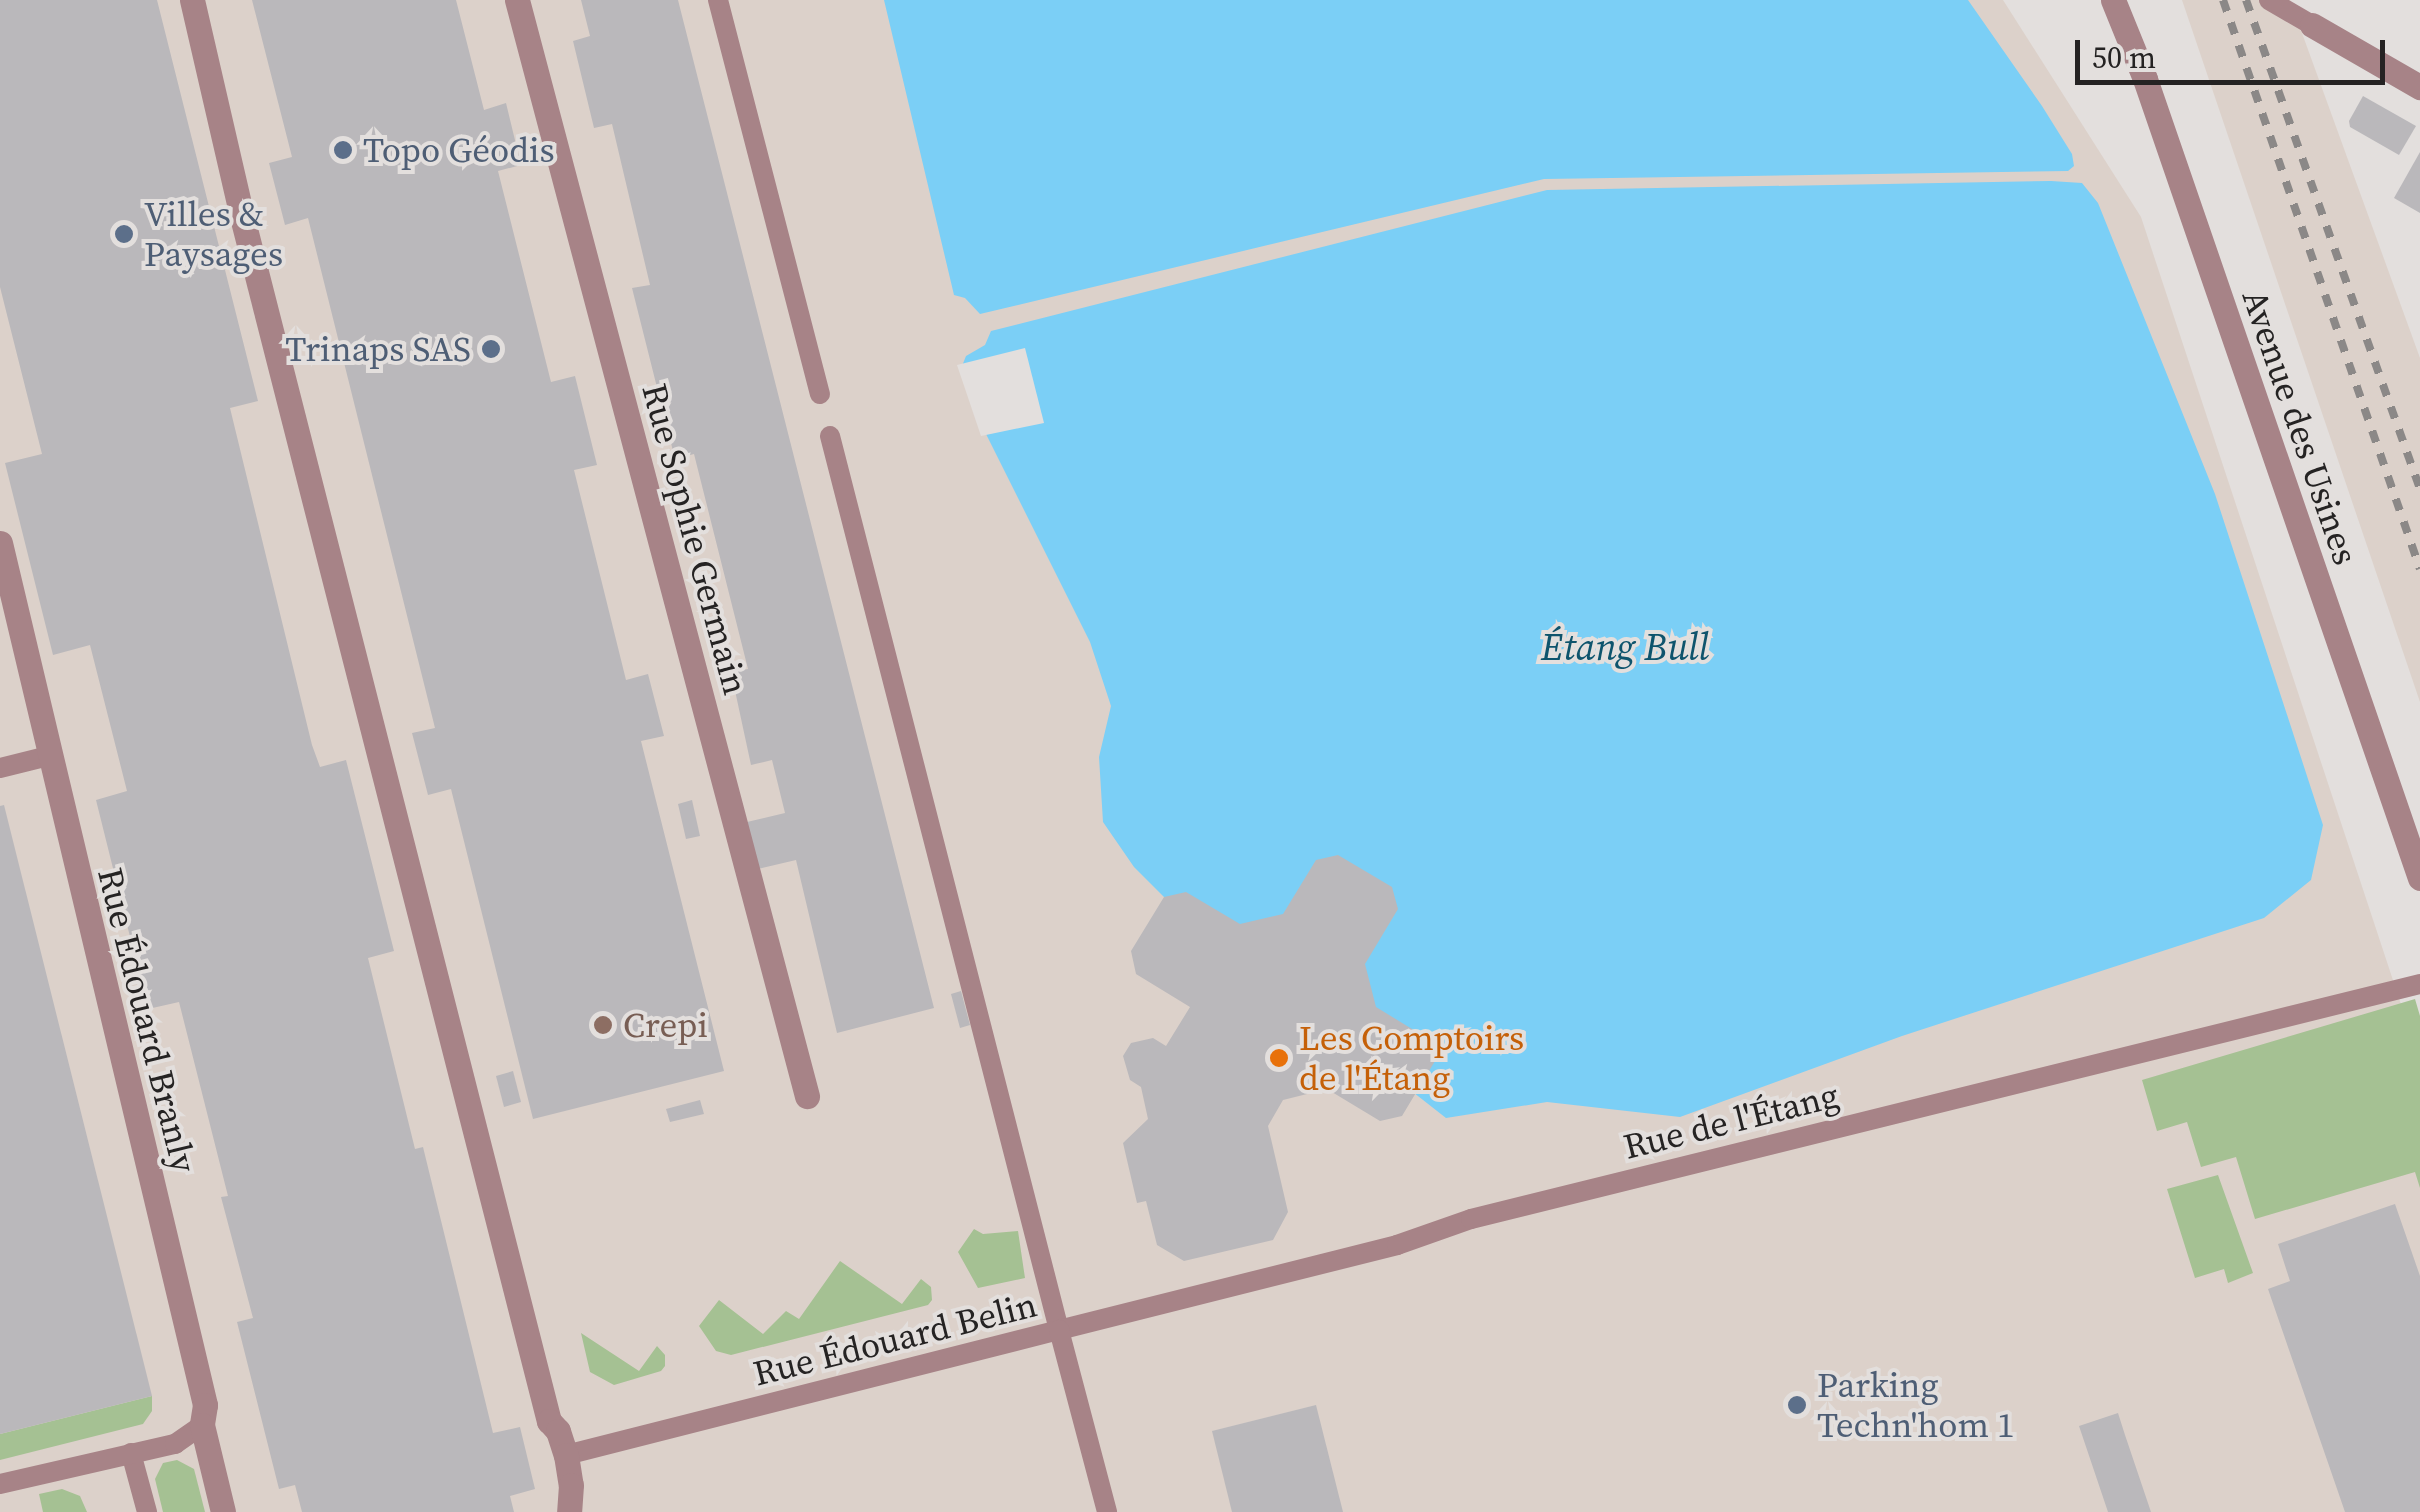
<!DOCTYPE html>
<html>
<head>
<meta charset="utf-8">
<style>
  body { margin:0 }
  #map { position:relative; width:2420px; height:1512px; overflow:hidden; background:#e3dfdd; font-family:"Source Serif 4",serif }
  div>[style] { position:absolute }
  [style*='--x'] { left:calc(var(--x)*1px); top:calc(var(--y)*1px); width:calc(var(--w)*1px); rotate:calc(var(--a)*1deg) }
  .built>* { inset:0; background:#dcd1ca }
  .green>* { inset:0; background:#a5c193 }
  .water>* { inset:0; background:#7bcff6 }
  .pier>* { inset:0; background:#e3dfdd }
  .building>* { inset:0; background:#bab8bb }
  .service>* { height:20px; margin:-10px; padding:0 10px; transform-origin:10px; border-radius:10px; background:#a78387 }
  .minor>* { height:25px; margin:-12.5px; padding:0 12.5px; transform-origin:12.5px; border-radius:12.5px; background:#a78387 }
  .rail>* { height:8px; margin-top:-4px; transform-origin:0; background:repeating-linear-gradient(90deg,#8b8887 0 12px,transparent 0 24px) }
  .dots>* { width:28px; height:28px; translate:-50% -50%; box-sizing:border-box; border:5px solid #e3dfdd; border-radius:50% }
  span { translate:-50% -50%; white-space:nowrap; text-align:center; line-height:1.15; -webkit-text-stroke:8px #e3dfdd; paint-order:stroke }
  .service-label { font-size:35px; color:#4e5e75 }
  .left { translate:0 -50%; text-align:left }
  .right { translate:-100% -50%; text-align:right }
  .street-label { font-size:35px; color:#252323 }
  .education-label { font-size:35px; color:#785e54 }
  .food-label { font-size:35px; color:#c56008 }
  .water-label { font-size:38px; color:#0e546d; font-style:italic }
  .scale { position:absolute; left:2075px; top:40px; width:310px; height:45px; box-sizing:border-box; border:5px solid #252323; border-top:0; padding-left:12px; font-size:30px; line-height:35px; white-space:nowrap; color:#252323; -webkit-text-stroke:8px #e3dfdd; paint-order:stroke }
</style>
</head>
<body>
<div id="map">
  <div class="built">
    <i style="clip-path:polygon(0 0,2003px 0,2141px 217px,2420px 1062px,2420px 1512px,0 1512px)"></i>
    <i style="clip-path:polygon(2182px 0,2290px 0,2420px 358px,2420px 702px)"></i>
  </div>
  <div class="green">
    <i style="clip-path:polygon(2415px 999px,2420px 1016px,2420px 1188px,2415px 1172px,2255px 1219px,2236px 1157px,2201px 1167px,2187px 1122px,2157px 1131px,2142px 1080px)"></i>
    <i style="clip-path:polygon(2218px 1175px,2253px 1273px,2228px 1283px,2224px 1269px,2195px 1278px,2167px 1189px)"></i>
    <i style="clip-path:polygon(974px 1229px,983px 1234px,1018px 1231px,1025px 1278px,978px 1288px,958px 1252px)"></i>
    <i style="clip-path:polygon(840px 1261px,902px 1304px,921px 1279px,931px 1287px,932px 1300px,928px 1305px,731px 1355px,716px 1351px,699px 1326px,719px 1300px,763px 1334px,786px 1311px,799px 1319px)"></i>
    <i style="clip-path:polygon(581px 1333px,639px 1371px,657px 1346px,665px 1355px,665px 1366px,661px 1371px,614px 1385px,590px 1372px)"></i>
    <i style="clip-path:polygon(152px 1396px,152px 1411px,143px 1424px,0 1460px,0 1434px)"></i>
    <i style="clip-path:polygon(177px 1460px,194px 1469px,205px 1512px,163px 1512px,155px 1479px,163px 1463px)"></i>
    <i style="clip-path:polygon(62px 1489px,80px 1496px,87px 1512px,43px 1512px,39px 1494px)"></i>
  </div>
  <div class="water">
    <i style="clip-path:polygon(884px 0,1968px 0,2042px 106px,2072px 154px,2074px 166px,2068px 171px,1544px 179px,980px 314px,965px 298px,954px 295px)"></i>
    <i style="clip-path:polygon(2051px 181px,2082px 183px,2098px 203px,2215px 494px,2323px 825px,2311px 880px,2264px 918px,1902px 1036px,1680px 1117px,1547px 1102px,1446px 1118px,1164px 897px,1134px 867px,1103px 822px,1099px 757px,1111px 706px,1090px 642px,973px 408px,962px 366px,966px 356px,985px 345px,991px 331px,1547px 190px)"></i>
  </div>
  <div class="pier">
    <i style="clip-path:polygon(1025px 348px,1044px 423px,981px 436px,957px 365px)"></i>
  </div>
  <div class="building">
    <i style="clip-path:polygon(0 0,157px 0,258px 401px,230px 408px,312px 745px,320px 767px,346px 760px,394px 951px,368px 958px,415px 1149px,423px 1147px,493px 1433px,520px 1427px,535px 1489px,510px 1496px,514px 1512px,302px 1512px,295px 1485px,279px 1489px,237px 1322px,253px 1318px,221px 1197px,228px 1196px,179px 1002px,148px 1009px,96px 800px,127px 791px,90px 645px,53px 655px,5px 463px,42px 454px,0 287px)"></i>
    <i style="clip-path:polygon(252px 0,456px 0,484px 110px,506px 103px,521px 165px,498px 171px,551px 382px,575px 376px,597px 465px,574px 470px,626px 680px,648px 674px,664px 736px,641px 741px,724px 1071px,533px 1119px,451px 789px,428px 795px,412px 733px,435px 728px,308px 218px,285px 225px,269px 163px,292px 157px)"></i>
    <i style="clip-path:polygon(581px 0,678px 0,934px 1008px,837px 1033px,796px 860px,758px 869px,747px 822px,785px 813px,772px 760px,751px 765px,731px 672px,748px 669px,694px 454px,675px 459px,632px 288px,650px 285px,612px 124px,594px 128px,573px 41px,590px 36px)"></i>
    <i style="clip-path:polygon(2363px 96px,2416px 126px,2399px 155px,2350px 127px,2349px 121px)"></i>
    <i style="clip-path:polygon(2420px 152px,2420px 213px,2394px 198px)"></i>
    <i style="clip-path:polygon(692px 800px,700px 836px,686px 839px,678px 804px)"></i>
    <i style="clip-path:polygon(4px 805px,152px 1396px,0 1434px,0 806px)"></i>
    <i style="clip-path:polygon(1338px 855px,1392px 887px,1398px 909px,1365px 964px,1376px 1007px,1430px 1040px,1435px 1061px,1402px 1116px,1380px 1121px,1327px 1089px,1283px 1100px,1268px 1126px,1288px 1212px,1273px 1240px,1184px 1261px,1157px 1245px,1146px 1201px,1137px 1203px,1123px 1143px,1148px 1119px,1141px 1087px,1130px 1080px,1123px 1056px,1131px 1043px,1153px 1038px,1166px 1046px,1190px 1007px,1136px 974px,1131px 951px,1164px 897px,1186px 892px,1240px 924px,1283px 914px,1316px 860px)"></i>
    <i style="clip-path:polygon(961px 991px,970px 1025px,960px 1028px,951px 994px)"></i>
    <i style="clip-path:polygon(513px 1071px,521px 1102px,504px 1107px,496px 1076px)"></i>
    <i style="clip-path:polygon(700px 1100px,704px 1114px,670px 1122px,666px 1109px)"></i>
    <i style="clip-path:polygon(2395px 1204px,2420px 1276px,2420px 1512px,2345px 1512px,2268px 1289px,2290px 1281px,2278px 1244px)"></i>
    <i style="clip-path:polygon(1316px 1405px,1343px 1512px,1232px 1512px,1212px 1431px)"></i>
    <i style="clip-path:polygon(2118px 1413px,2125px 1435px,2151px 1512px,2108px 1512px,2079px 1426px)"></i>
  </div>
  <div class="service">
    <i style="--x:718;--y:0;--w:407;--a:75.5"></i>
    <i style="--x:2269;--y:0;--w:50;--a:30.2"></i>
    <i style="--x:830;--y:436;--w:923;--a:75.63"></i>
    <i style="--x:1059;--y:1330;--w:349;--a:-14.1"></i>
    <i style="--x:1397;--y:1245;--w:78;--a:-19.4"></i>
    <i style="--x:1471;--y:1219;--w:978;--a:-13.91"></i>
    <i style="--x:0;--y:768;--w:54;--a:-14"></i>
    <i style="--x:131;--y:1453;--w:61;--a:74.8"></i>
    <i style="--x:566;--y:1455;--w:509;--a:-14.23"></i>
    <i style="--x:1059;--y:1330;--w:188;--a:75.2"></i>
    <i style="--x:0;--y:1484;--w:180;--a:-12.9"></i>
    <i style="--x:175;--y:1444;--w:33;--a:-35"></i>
  </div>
  <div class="minor">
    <i style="--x:192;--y:0;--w:219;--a:77"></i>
    <i style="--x:241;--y:213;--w:1247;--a:75.7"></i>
    <i style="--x:549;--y:1421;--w:13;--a:48"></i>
    <i style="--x:558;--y:1431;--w:25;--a:72"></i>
    <i style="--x:566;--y:1455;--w:30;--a:81"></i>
    <i style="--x:571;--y:1485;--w:27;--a:94"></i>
    <i style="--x:517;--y:0;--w:1134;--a:75.18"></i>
    <i style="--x:2113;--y:0;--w:85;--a:67.9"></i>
    <i style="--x:2145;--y:79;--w:845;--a:71.01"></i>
    <i style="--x:2312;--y:25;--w:125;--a:29.9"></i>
    <i style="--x:0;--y:543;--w:886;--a:76.62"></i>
    <i style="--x:205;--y:1405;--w:20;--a:99"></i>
    <i style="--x:202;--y:1425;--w:89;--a:76.4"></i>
  </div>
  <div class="rail">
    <i style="--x:2223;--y:0;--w:602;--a:70.9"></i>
    <i style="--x:2246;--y:0;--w:519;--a:70.41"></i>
  </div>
  <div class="dots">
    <i style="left:343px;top:150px;background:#5c6f8a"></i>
    <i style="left:124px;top:234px;background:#5c6f8a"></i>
    <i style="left:491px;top:349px;background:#5c6f8a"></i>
    <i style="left:603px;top:1025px;background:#8d6e63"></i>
    <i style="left:1279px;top:1058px;background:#e8710a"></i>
    <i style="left:1797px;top:1405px;background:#5c6f8a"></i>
  </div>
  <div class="service-label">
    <span class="left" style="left:363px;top:150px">Topo Géodis</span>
    <span class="left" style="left:144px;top:234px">Villes &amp;<br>Paysages</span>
    <span class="right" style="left:471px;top:349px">Trinaps SAS</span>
    <span class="left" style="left:1817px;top:1405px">Parking<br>Techn'hom 1</span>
  </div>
  <div class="street-label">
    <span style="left:2300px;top:427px;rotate:71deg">Avenue des Usines</span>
    <span style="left:695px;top:539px;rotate:75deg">Rue Sophie Germain</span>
    <span style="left:147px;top:1020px;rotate:76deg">Rue Édouard Branly</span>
    <span style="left:1731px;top:1121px;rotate:-14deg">Rue de l'Étang</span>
    <span style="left:895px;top:1339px;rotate:-14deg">Rue Édouard Belin</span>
  </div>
  <div class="education-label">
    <span class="left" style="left:623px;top:1025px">Crepi</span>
  </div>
  <div class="food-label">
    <span class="left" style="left:1299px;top:1058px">Les Comptoirs<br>de l'Étang</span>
  </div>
  <div class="water-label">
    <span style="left:1625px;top:648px">Étang Bull</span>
  </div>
  <div class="scale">50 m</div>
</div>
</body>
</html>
